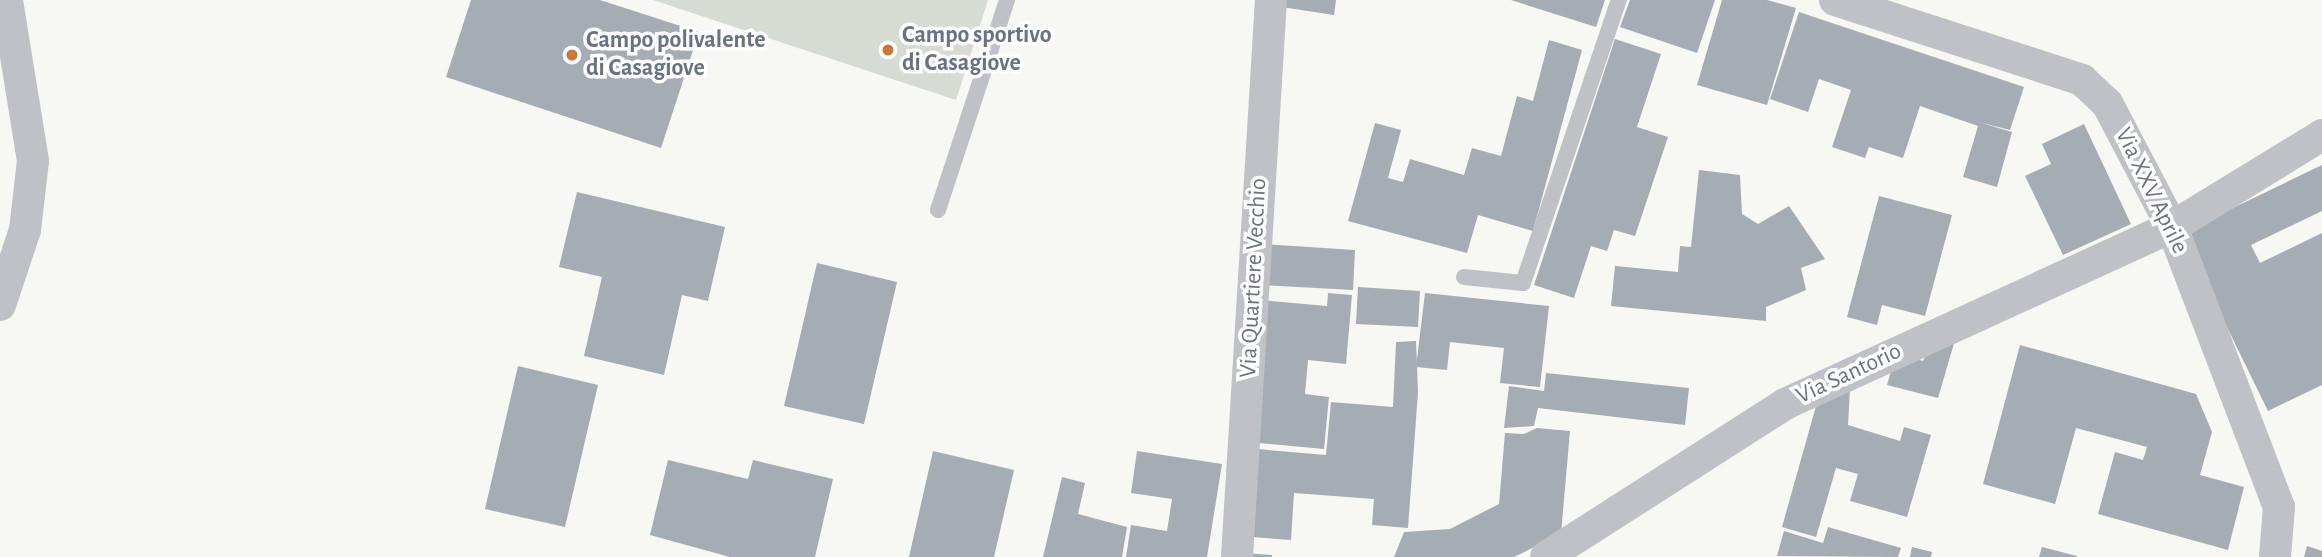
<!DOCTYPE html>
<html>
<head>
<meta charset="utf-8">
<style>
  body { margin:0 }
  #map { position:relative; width:2322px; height:557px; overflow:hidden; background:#f7f7f4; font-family:"Alegreya Sans",sans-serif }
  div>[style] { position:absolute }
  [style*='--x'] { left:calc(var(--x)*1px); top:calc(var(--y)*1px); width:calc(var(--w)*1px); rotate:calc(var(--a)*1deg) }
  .green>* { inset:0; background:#d6dbd4 }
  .building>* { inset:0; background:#a6acb3 }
  .service>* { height:16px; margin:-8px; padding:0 8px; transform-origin:8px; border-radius:8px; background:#bfc1c6 }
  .minor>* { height:32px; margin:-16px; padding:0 16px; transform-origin:16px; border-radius:16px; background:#bfc1c6 }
  .dots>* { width:19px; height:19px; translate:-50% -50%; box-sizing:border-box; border:4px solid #fff; border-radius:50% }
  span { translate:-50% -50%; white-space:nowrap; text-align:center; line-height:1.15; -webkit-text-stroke:7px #fff; paint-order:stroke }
  .poi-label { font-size:24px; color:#697382; font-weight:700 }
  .left { translate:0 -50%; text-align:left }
  .street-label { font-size:24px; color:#697382 }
</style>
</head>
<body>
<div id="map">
  <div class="green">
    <i style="clip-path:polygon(653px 0,988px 0,956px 100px)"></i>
  </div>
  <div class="building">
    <i style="clip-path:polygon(471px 0,600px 0,699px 32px,661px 148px,446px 77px)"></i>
    <i style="clip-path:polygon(1269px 0,1336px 0,1334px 15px,1268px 5px)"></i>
    <i style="clip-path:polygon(1511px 0,1605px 0,1596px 27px)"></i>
    <i style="clip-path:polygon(1630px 0,1715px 0,1697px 53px,1620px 27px)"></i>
    <i style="clip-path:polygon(1722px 0,1767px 0,1796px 8px,1767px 105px,1697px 85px)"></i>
    <i style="clip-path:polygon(1799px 12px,2024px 87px,2010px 130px,1978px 122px,2012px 132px,1997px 187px,1963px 177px,1978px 126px,1920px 106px,1903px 158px,1869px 147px,1865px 158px,1832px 147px,1851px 90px,1819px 79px,1808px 112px,1770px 99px)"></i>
    <i style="clip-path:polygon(1615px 39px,1661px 54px,1637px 127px,1668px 137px,1635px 236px,1614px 230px,1607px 251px,1591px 246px,1574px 298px,1534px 285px)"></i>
    <i style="clip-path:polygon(1549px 40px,1582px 50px,1533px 231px,1478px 215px,1467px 253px,1348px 221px,1375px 123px,1401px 130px,1388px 178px,1403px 182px,1410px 159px,1464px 175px,1472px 148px,1501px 156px,1517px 96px,1533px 101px)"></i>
    <i style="clip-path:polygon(2084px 124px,2131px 224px,2063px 255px,2025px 176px,2051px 164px,2042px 144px)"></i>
    <i style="clip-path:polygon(2322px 165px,2322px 211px,2251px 245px,2260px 263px,2322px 233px,2322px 385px,2268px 411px,2181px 233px)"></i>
    <i style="clip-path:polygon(1699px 170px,1740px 175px,1742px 214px,1758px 224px,1789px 206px,1825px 259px,1801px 268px,1806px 290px,1766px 307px,1766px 321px,1611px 306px,1615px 266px,1678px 272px,1680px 246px,1691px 247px)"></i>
    <i style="clip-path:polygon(577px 192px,725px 227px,708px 301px,682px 295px,664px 375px,584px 356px,602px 277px,559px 267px)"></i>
    <i style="clip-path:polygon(1879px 196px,1952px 215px,1925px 316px,1882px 305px,1877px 325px,1847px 317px)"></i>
    <i style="clip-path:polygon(1262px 244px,1355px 250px,1353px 290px,1260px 285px)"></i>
    <i style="clip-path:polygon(817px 263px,897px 282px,864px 424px,784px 406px)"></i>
    <i style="clip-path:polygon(1358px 287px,1420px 291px,1418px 327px,1356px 324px)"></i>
    <i style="clip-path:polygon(1328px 293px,1352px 295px,1346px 364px,1308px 360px,1305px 394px,1329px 397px,1324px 449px,1248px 442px,1260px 300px,1327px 306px)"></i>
    <i style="clip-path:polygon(1425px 293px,1549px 306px,1540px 387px,1500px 383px,1504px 348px,1450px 342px,1447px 370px,1416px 367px)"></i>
    <i style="clip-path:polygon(1957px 333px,1938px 398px,1887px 385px,1896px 354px,1923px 361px,1931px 343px)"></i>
    <i style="clip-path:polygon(1416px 341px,1418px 392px,1408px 528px,1372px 525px,1374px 499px,1294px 493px,1291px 540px,1239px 536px,1245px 448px,1326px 455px,1331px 402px,1393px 407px,1396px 342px)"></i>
    <i style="clip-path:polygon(2020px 345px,2196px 394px,2212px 432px,2200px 475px,2244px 487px,2228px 550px,2098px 514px,2115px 452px,2143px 460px,2147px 447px,2076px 428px,2055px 504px,1983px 484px)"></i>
    <i style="clip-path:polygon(518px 366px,598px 385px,565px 527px,485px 509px)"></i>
    <i style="clip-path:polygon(1546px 373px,1689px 388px,1685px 425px,1538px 408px,1534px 426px,1504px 428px,1509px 386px,1544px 391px)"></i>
    <i style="clip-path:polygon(1850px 389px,1848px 425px,1900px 441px,1904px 427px,1931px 435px,1907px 517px,1850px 501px,1858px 474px,1836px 468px,1816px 537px,1782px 527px,1818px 399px)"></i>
    <i style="clip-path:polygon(1537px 428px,1570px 431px,1561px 534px,1514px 557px,1394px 557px,1404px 532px,1450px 529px,1499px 504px,1505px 433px,1524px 434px)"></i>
    <i style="clip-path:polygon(933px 451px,1014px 470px,994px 557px,909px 557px)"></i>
    <i style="clip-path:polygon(1137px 451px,1222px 464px,1207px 557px,1126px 557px,1131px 525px,1167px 531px,1172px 499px,1131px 493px)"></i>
    <i style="clip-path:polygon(668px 460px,748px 479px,753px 460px,833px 479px,815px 557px,730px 557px,650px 535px)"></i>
    <i style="clip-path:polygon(1062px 477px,1085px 483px,1078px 514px,1127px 527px,1122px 557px,1043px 557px)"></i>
    <i style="clip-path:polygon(1828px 527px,1901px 548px,1898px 557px,1777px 556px,1784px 531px,1823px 543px)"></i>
    <i style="clip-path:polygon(2307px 546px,2322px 551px,2322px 557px,2304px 557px)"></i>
    <i style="clip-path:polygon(1912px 547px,1932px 552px,1931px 557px,1910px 557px)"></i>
    <i style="clip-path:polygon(2042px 547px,2077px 556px,2077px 557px,2039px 557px)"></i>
    <i style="clip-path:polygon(1243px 553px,1272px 555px,1272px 557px,1243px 557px)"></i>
  </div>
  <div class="service">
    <i style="--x:938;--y:210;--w:221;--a:-71.8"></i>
    <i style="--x:1464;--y:277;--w:59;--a:5.8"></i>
    <i style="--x:1523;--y:283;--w:299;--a:-71.3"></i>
  </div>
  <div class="minor">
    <i style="--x:1835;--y:0;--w:260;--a:17.9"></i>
    <i style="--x:2082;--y:80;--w:34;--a:43"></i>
    <i style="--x:2107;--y:103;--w:140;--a:62.3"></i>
    <i style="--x:2172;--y:227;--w:300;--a:69.1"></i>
    <i style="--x:2279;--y:507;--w:50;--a:94.6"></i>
    <i style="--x:0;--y:305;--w:79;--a:-71.6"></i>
    <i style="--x:25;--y:230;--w:69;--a:-83.4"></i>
    <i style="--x:33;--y:161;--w:163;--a:-99.2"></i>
    <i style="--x:1237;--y:557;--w:558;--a:-86.51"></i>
    <i style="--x:1546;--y:557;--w:284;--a:-32.6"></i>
    <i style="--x:1785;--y:404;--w:426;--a:-24.6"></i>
    <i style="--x:2172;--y:227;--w:176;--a:-31.5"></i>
  </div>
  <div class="dots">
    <i style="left:888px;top:50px;background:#d2743a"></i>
    <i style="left:572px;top:55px;background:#d2743a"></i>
  </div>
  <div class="poi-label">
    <span class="left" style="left:902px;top:50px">Campo sportivo<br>di Casagiove</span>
    <span class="left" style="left:586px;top:55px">Campo polivalente<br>di Casagiove</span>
  </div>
  <div class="street-label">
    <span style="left:2151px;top:191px;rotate:64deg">Via XXV Aprile</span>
    <span style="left:1254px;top:278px;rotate:-87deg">Via Quartiere Vecchio</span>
    <span style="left:1849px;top:374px;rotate:-25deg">Via Santorio</span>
  </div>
</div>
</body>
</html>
